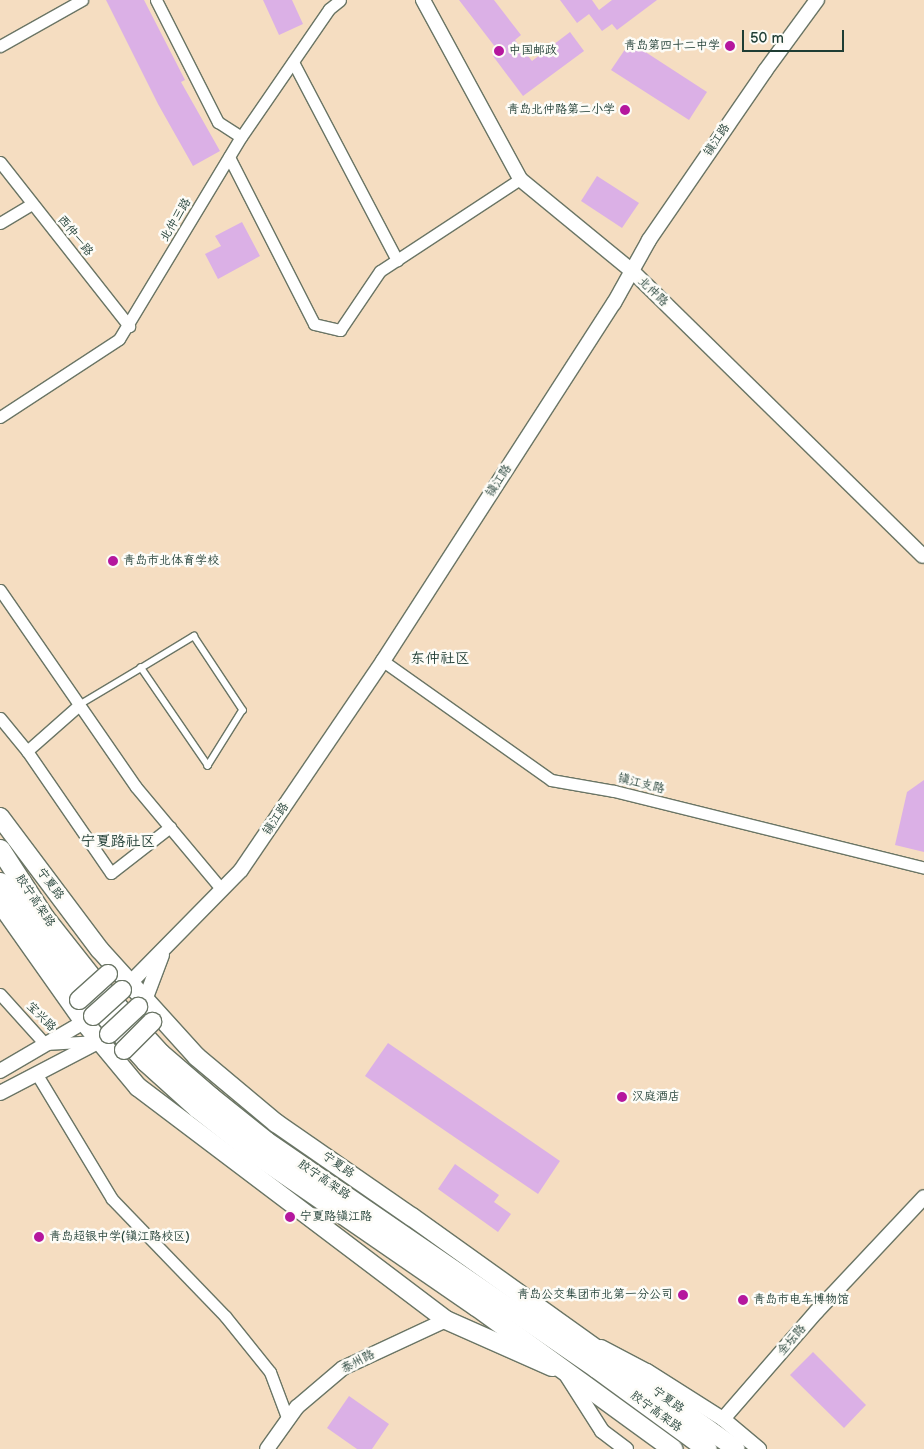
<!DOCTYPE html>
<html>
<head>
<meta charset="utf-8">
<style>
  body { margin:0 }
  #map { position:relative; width:924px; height:1449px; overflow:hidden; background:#f5ddc1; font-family:"Balsamiq Sans","LXGW WenKai TC",sans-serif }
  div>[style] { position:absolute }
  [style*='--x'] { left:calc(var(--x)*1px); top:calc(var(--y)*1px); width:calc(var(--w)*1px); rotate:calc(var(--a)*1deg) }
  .building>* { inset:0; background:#dbb0e6 }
  .roads { filter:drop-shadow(1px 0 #6a7565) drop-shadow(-1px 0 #6a7565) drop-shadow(0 1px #6a7565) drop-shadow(0 -1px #6a7565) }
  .service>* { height:5.5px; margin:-2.75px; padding:0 2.75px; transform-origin:2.75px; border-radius:2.75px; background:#fff }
  .minor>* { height:11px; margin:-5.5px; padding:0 5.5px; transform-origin:5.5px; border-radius:5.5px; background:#fff }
  .tertiary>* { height:14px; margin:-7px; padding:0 7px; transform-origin:7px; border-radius:7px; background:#fff }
  .primary>* { height:18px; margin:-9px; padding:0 9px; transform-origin:9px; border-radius:9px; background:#fff }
  .trunk>* { height:19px; margin:-9.5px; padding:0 9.5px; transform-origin:9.5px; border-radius:9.5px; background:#fff }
  .bridges { filter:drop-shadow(1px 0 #6a7565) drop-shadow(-1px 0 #6a7565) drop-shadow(0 1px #6a7565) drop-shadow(0 -1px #6a7565) }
  .primary-bridge>* { height:18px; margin:-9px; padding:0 9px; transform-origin:9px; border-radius:9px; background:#fff }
  .dots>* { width:14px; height:14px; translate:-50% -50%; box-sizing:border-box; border:2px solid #fdfcf7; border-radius:50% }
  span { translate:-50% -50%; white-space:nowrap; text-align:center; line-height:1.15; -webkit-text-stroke:5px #fdfcf7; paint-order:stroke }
  .poi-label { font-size:12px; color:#1f3d34 }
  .right { translate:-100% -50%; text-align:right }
  .left { translate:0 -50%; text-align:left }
  .street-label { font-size:12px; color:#1f3d34 }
  .quarter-label { font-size:15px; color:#1f3d34 }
  .scale { position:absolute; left:742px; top:30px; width:102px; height:22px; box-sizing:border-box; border:2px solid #1f3d34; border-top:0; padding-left:6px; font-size:15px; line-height:18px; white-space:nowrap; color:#1f3d34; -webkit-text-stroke:4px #fdfcf7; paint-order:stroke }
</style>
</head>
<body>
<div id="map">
  <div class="building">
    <i style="clip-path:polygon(106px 0,144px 0,185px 80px,181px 82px,220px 151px,193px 166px,158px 104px)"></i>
    <i style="clip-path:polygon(263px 0,292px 0,303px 24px,279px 35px)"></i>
    <i style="clip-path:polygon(459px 0,494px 0,521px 35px,515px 40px,532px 61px,570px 32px,584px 51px,523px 96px,493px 56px,499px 52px)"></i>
    <i style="clip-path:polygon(560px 0,592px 0,599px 10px,612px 0,657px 0,617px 30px,612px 24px,602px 31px,589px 14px,577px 23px)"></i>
    <i style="clip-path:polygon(630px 42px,707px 92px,689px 120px,611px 70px)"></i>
    <i style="clip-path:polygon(597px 176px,639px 203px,622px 228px,581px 201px)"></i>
    <i style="clip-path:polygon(242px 222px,260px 256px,218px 279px,205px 254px,221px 246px,215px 236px)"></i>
    <i style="clip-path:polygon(924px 780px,924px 852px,895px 845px,907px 792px)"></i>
    <i style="clip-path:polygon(388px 1043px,560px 1161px,538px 1194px,365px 1076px)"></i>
    <i style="clip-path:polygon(455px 1164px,499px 1195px,494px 1202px,511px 1214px,498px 1232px,438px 1189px)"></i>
    <i style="clip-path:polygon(813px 1352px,866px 1405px,844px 1428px,790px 1375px)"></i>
    <i style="clip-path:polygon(349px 1396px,389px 1424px,372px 1449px,357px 1449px,327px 1428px)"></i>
  </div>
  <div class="roads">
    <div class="service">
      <i style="--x:79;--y:705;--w:72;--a:-30.8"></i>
      <i style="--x:141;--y:668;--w:62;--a:-31.1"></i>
      <i style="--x:194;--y:636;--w:89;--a:56.5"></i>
      <i style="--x:243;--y:710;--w:66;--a:122"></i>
      <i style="--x:208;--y:766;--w:119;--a:-124.4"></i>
    </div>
    <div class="minor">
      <i style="--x:156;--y:0;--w:137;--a:63.1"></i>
      <i style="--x:218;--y:122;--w:27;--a:33"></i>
      <i style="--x:0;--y:46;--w:94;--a:-29.3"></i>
      <i style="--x:293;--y:62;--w:224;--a:62.3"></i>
      <i style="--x:229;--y:157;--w:187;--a:63"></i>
      <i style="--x:314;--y:324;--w:27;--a:13"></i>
      <i style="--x:340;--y:330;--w:71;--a:-55.9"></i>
      <i style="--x:380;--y:271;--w:168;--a:-33.3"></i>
      <i style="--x:0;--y:162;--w:209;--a:51.8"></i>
      <i style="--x:0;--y:223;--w:37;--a:-31"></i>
      <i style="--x:0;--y:417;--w:142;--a:-33.2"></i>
      <i style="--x:119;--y:339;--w:236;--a:-58.9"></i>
      <i style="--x:241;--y:137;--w:155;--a:-55.5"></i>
      <i style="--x:329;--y:9;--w:14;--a:-39"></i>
      <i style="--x:0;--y:590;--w:239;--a:55.4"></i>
      <i style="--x:136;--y:787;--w:134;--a:50.1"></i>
      <i style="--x:383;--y:661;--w:206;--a:35.3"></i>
      <i style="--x:551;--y:780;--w:64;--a:9.9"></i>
      <i style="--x:614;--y:791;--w:319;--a:13.9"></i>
      <i style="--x:0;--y:718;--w:43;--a:50.7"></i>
      <i style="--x:27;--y:751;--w:148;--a:55.5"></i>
      <i style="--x:111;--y:873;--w:75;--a:-37.9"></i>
      <i style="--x:27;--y:751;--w:69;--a:-41.5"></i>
      <i style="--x:0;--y:994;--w:67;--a:48"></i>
      <i style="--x:45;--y:1044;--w:53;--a:-3.2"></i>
      <i style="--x:36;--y:1073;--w:147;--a:58.9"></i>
      <i style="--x:112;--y:1199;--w:163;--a:46"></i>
      <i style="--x:225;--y:1316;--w:72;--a:51.2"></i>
      <i style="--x:270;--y:1372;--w:51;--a:69.4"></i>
    </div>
    <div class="tertiary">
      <i style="--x:423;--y:0;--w:204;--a:61.5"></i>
      <i style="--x:520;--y:179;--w:145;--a:39.4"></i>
      <i style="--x:632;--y:271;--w:407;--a:44.4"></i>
      <i style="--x:130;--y:983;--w:158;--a:-45.5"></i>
      <i style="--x:241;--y:870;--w:253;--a:-55.8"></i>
      <i style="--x:383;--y:661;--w:426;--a:-57.2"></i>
      <i style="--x:614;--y:303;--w:72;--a:-60.9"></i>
      <i style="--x:649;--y:240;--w:205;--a:-55.5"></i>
      <i style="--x:765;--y:71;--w:88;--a:-53.8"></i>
      <i style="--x:145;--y:1000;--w:48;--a:-69.3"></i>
      <i style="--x:0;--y:1071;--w:97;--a:-30.3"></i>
      <i style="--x:0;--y:1093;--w:113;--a:-27.5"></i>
      <i style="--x:601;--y:1347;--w:52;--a:27.6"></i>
      <i style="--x:647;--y:1371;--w:90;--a:32.3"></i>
      <i style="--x:723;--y:1419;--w:47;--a:39.8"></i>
      <i style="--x:567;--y:1376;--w:65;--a:57.5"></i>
      <i style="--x:602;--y:1431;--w:30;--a:37"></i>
      <i style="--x:723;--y:1419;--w:143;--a:-49"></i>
      <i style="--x:817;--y:1311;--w:156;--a:-46.8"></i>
      <i style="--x:267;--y:1449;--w:52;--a:-54.5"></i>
      <i style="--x:297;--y:1407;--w:60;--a:-40.3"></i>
      <i style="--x:343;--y:1368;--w:114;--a:-25"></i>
    </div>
    <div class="primary">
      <i style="--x:0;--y:817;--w:166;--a:53.1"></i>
      <i style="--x:100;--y:950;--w:144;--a:47.8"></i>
      <i style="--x:197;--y:1057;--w:103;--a:39.9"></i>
      <i style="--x:276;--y:1123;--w:165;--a:34.7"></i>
      <i style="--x:412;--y:1217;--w:398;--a:35.6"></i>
      <i style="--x:0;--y:903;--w:146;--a:54.8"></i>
      <i style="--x:84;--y:1022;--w:85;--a:50.3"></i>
      <i style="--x:138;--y:1087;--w:386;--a:37.1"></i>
      <i style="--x:446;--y:1320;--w:116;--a:23.9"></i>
    </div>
    <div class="trunk">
      <i style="--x:0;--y:849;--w:81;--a:57.1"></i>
      <i style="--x:44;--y:917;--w:85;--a:51.7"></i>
      <i style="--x:97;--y:984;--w:93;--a:47.6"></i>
      <i style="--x:160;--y:1053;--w:67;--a:40.8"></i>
      <i style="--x:211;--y:1097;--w:70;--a:38.7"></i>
      <i style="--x:266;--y:1141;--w:401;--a:34.5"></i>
      <i style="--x:596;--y:1368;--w:137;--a:36.1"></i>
      <i style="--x:0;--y:882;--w:52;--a:57.5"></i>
      <i style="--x:28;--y:926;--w:89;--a:50"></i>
      <i style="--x:85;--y:994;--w:91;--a:48.1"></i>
      <i style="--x:146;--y:1062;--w:69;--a:42"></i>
      <i style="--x:197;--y:1108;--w:73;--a:38.3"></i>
      <i style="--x:254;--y:1153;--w:270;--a:34.6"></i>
      <i style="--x:476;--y:1306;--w:243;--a:36"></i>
    </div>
  </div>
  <div class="bridges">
    <div class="primary-bridge">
      <i style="--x:79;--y:1000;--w:39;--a:-42"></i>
      <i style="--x:93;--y:1016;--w:39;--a:-42"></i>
      <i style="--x:109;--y:1034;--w:40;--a:-43"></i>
      <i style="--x:124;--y:1050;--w:40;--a:-45"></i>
    </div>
  </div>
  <div class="dots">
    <i style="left:730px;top:46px;background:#b5179e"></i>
    <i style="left:499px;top:51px;background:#b5179e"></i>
    <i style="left:625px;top:110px;background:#b5179e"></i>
    <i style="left:113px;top:561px;background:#b5179e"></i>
    <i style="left:622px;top:1097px;background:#b5179e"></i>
    <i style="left:290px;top:1217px;background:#b5179e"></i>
    <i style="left:39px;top:1237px;background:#b5179e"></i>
    <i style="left:683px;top:1295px;background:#b5179e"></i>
    <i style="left:743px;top:1300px;background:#b5179e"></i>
  </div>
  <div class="poi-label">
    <span class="right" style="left:720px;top:46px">青岛第四十二中学</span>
    <span class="left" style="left:509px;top:51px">中国邮政</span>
    <span class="right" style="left:615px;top:110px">青岛北仲路第二小学</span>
    <span class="left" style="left:123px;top:561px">青岛市北体育学校</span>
    <span class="left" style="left:632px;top:1097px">汉庭酒店</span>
    <span class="left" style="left:300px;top:1217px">宁夏路镇江路</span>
    <span class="left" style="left:49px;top:1237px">青岛超银中学(镇江路校区)</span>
    <span class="right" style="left:673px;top:1295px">青岛公交集团市北第一分公司</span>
    <span class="left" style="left:753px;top:1300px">青岛市电车博物馆</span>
  </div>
  <div class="street-label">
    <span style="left:717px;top:140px;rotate:-56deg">镇江路</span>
    <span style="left:176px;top:220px;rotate:-59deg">北仲三路</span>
    <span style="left:75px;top:236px;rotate:51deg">西仲一路</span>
    <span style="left:653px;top:292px;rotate:44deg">北仲路</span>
    <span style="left:499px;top:481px;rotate:-57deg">镇江路</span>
    <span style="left:641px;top:784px;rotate:14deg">镇江支路</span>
    <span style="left:276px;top:819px;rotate:-56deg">镇江路</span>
    <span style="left:50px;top:884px;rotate:53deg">宁夏路</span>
    <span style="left:35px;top:901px;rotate:56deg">胶宁高架路</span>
    <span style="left:41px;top:1017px;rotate:45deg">宝兴路</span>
    <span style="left:338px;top:1165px;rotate:35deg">宁夏路</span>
    <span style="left:324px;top:1180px;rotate:34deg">胶宁高架路</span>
    <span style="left:792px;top:1340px;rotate:-49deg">金坛路</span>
    <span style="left:358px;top:1362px;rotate:-28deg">泰州路</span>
    <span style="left:668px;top:1400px;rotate:36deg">宁夏路</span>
    <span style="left:656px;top:1412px;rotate:36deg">胶宁高架路</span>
  </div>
  <div class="quarter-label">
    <span style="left:440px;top:659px">东仲社区</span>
    <span style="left:118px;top:842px">宁夏路社区</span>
  </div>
  <div class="scale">50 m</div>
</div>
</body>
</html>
